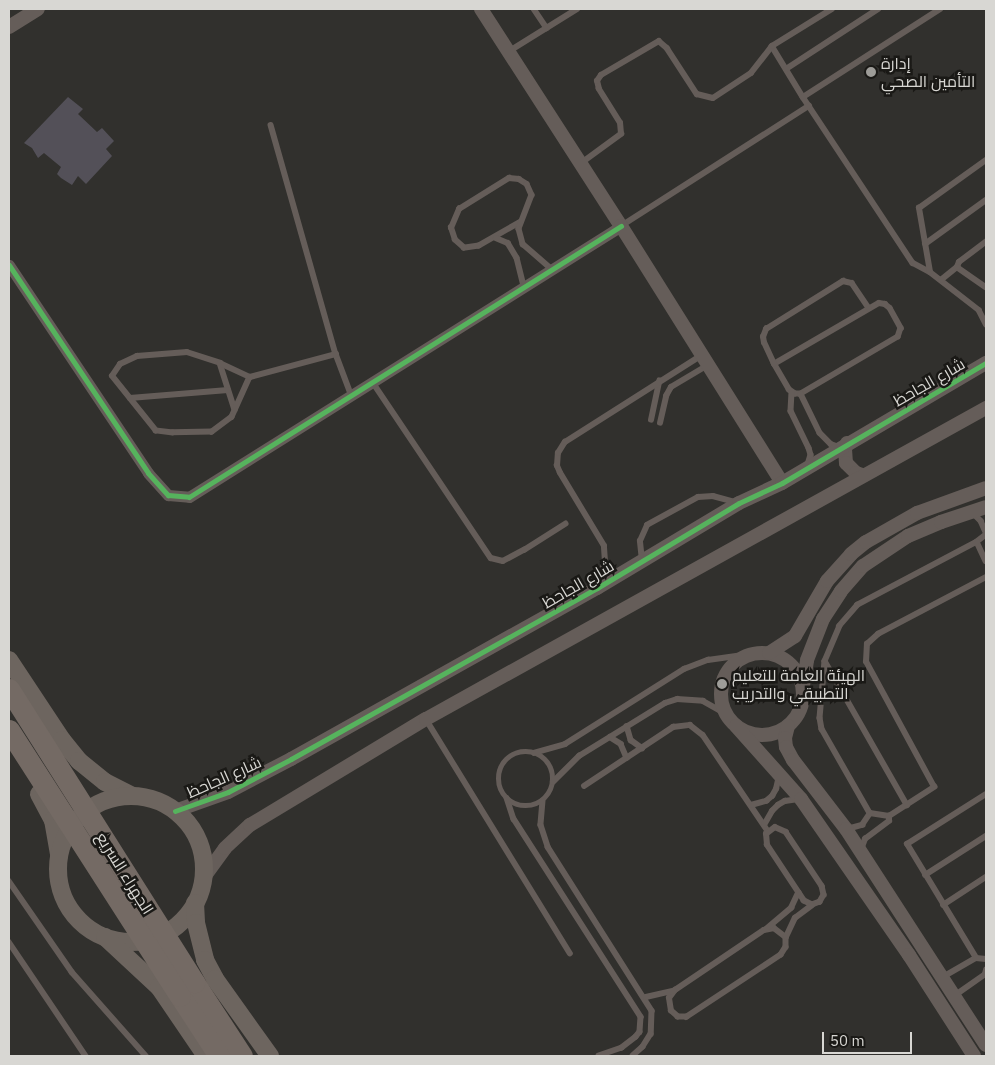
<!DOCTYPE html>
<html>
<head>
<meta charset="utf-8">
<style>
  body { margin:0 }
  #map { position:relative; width:995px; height:1065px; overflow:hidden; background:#31302d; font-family:"IBM Plex Sans",Cairo,sans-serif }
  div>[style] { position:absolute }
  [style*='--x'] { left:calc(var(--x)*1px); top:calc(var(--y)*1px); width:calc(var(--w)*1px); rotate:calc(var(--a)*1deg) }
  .building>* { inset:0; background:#535058 }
  .service>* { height:5.5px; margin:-2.75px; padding:0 2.75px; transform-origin:2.75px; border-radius:2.75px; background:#655d59 }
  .service>.ring { margin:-2.75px; padding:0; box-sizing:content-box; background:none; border:5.5px solid #655d59; border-radius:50% }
  .minor>* { height:11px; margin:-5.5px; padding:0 5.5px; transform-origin:5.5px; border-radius:5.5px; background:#655d59 }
  .tertiary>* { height:14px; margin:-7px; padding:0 7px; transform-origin:7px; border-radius:7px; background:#655d59 }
  .tertiary>.ring { margin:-7px; padding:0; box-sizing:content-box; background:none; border:14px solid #655d59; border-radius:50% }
  .primary>* { height:18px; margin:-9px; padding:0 9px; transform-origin:9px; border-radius:9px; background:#6d655f }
  .primary>.ring { margin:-9px; padding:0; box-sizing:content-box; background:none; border:18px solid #6d655f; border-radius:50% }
  .motorway>* { height:21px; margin:-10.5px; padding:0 10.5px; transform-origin:10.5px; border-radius:10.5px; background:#746a64 }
  .motorway-bridge>* { height:21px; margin:-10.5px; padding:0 10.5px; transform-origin:10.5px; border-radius:10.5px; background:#746a64 }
  .cycleway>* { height:5px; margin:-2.5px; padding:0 2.5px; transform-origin:2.5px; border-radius:2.5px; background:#56b35d }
  .dots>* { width:14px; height:14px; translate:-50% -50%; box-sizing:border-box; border:2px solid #1a1916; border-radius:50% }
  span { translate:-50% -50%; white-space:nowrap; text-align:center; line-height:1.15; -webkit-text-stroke:5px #1a1916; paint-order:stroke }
  .poi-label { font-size:16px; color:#d8d7d3 }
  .left { translate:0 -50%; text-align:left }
  .street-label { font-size:16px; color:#d8d7d3 }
  .frame { position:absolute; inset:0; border:10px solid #d8d7d3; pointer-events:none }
  .scale { position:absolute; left:822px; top:1032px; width:90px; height:22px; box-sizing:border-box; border:2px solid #d8d7d3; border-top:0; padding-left:6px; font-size:15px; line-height:18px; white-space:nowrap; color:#d8d7d3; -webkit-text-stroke:4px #1a1916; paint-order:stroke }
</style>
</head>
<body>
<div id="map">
  <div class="building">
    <i style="clip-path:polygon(68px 97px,83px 109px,78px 114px,97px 132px,102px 128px,114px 141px,106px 149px,112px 156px,86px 184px,78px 176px,72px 185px,61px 178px,57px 174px,61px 167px,44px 153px,38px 158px,32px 148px,24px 143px)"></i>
  </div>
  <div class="service">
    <i style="--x:534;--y:9;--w:23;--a:56"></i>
    <i style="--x:772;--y:46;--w:60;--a:58.7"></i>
    <i style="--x:803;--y:97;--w:199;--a:56.5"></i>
    <i style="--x:913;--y:263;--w:19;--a:28"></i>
    <i style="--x:930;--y:272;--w:62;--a:37.8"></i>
    <i style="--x:979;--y:310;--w:16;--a:63"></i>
    <i style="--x:508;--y:52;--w:81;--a:-31.9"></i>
    <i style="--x:786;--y:69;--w:110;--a:-33.1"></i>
    <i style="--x:803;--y:97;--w:163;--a:-32.7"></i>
    <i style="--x:271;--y:125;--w:238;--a:74.2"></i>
    <i style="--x:336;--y:354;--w:43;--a:69.4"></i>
    <i style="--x:580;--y:164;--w:51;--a:-36.2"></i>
    <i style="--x:621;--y:134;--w:11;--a:-95"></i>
    <i style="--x:620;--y:123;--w:40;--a:-122"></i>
    <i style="--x:599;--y:89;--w:8;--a:-104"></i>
    <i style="--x:597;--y:81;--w:7;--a:-56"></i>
    <i style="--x:601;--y:75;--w:67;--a:-30.4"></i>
    <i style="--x:659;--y:41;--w:11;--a:41"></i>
    <i style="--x:667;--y:48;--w:55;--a:56.9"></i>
    <i style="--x:697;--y:94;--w:16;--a:14"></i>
    <i style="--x:713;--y:98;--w:45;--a:-33.3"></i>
    <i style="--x:751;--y:73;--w:34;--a:-52"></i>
    <i style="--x:772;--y:46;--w:70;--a:-31.7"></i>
    <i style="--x:521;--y:222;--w:48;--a:150.3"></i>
    <i style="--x:479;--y:246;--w:15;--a:172"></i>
    <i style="--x:464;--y:248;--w:12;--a:-138"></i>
    <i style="--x:455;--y:240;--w:13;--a:-108"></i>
    <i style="--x:451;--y:228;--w:21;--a:-67"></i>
    <i style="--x:459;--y:209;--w:59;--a:-31.8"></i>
    <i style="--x:509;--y:178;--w:10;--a:6"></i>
    <i style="--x:519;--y:179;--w:9;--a:32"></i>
    <i style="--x:527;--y:184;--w:12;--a:66"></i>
    <i style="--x:532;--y:195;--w:36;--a:111"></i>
    <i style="--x:519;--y:229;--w:16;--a:75"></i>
    <i style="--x:523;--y:244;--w:38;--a:41"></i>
    <i style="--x:621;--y:226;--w:223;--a:-32.6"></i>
    <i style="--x:496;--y:238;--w:13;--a:23"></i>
    <i style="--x:508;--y:243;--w:17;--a:59"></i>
    <i style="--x:517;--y:258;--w:29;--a:76"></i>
    <i style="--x:925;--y:244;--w:75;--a:-35.8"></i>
    <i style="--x:957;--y:267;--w:35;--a:35"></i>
    <i style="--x:930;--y:272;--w:65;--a:-99.8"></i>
    <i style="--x:919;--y:208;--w:82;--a:-35.6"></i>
    <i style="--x:941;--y:280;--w:21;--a:-39"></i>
    <i style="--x:957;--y:267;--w:5;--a:-68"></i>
    <i style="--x:959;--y:262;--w:34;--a:-37"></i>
    <i style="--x:220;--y:363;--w:49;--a:72.3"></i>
    <i style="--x:774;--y:364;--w:121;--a:-30.2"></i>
    <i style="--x:879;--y:303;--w:6;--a:9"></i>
    <i style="--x:885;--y:304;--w:6;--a:39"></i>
    <i style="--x:890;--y:308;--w:23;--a:61"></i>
    <i style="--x:901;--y:328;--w:9;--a:108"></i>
    <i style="--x:898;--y:337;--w:113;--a:149.6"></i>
    <i style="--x:801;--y:394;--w:6;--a:180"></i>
    <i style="--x:795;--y:394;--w:7;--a:-146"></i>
    <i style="--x:789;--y:390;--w:30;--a:-120"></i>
    <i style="--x:774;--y:364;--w:23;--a:-115"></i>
    <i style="--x:764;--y:343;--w:6;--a:-99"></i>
    <i style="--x:763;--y:337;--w:9;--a:-69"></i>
    <i style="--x:766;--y:329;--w:91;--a:-31.9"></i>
    <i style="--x:843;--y:281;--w:9;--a:13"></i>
    <i style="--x:852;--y:283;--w:30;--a:56"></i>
    <i style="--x:250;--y:377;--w:44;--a:114.2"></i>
    <i style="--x:232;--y:417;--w:25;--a:143"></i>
    <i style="--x:212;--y:432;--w:39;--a:179"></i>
    <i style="--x:173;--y:433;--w:17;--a:-173"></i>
    <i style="--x:156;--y:431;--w:70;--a:-128.7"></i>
    <i style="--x:112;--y:376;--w:14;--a:-56"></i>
    <i style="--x:120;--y:364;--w:19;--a:-25"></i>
    <i style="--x:137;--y:356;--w:50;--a:-4.6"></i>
    <i style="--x:187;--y:352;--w:35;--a:18"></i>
    <i style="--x:220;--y:363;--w:33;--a:25"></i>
    <i style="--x:250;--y:377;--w:89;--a:-15"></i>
    <i style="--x:372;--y:381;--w:213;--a:56.1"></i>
    <i style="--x:491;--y:558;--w:12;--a:14"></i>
    <i style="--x:503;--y:561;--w:24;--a:-28"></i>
    <i style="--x:524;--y:550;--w:49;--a:-32.4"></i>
    <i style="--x:792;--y:392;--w:19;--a:93"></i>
    <i style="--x:791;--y:411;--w:41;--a:64.1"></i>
    <i style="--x:809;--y:448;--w:7;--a:74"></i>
    <i style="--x:811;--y:455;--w:10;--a:107"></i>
    <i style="--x:801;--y:394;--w:43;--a:64"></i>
    <i style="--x:820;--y:433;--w:16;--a:45"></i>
    <i style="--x:831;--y:444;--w:9;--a:21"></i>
    <i style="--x:130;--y:398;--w:98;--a:-4.7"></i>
    <i style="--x:651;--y:420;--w:40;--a:-78"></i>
    <i style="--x:660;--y:423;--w:28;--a:-77"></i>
    <i style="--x:666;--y:396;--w:10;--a:-61"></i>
    <i style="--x:671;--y:387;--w:43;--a:-30.7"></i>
    <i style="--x:972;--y:512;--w:13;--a:45"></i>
    <i style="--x:981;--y:521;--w:12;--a:66"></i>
    <i style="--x:986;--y:535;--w:11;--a:142"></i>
    <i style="--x:977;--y:542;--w:21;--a:65"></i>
    <i style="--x:977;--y:542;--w:135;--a:152.1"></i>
    <i style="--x:858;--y:605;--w:28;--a:131"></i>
    <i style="--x:840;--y:626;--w:38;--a:113"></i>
    <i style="--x:825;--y:661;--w:57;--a:95"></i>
    <i style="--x:820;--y:718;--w:11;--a:80"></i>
    <i style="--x:822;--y:729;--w:97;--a:60.3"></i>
    <i style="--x:870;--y:813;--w:19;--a:9"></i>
    <i style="--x:889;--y:816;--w:54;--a:-32.8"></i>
    <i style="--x:934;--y:787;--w:142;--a:-118.5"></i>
    <i style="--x:866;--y:662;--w:18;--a:-87"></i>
    <i style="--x:867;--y:644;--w:15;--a:-42"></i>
    <i style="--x:878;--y:634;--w:122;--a:-27.8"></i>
    <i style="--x:642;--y:561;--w:20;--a:-96"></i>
    <i style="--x:640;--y:541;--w:17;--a:-66"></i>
    <i style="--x:647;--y:525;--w:58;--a:-28.8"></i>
    <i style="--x:698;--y:497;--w:15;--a:-4"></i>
    <i style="--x:713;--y:496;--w:23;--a:15"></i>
    <i style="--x:598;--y:583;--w:22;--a:-72"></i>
    <i style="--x:605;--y:562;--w:16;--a:-94"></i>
    <i style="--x:604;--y:546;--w:85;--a:-121.1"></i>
    <i style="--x:560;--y:473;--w:8;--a:-113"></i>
    <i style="--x:557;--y:466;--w:13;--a:-86"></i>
    <i style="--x:558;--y:453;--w:13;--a:-58"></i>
    <i style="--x:565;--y:442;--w:162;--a:-32.4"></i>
    <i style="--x:825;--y:661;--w:166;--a:60.3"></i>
    <i style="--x:426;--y:719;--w:275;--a:58.4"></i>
    <i style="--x:627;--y:726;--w:15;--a:74"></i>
    <i style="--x:631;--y:740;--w:14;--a:36"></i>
    <i style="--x:610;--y:737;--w:13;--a:32"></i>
    <i style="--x:621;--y:744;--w:15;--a:67"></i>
    <i class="ring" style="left:499px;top:752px;width:48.5px;height:48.5px"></i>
    <i style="--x:534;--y:753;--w:32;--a:-16"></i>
    <i style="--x:565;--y:744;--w:141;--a:-32.2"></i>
    <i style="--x:684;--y:669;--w:26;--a:-21"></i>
    <i style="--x:708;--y:660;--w:37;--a:-8"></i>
    <i style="--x:553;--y:782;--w:37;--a:-45"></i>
    <i style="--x:579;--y:756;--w:101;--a:-31.6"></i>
    <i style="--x:665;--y:703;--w:13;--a:-18"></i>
    <i style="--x:677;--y:699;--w:26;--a:4"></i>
    <i style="--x:703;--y:701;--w:25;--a:29"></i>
    <i style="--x:584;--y:786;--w:107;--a:-33.5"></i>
    <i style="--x:673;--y:727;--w:17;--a:-7"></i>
    <i style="--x:690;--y:725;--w:16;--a:38"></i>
    <i style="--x:703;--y:735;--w:116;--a:55.9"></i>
    <i style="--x:507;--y:798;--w:22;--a:72"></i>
    <i style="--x:514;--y:819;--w:235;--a:57.3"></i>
    <i style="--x:641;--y:1017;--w:15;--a:94"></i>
    <i style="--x:640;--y:1032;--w:6;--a:129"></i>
    <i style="--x:636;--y:1037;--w:18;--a:142"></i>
    <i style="--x:622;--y:1048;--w:24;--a:161"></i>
    <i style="--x:543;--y:801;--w:24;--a:95"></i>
    <i style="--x:541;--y:825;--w:23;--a:72"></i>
    <i style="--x:548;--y:847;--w:194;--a:57.6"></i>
    <i style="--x:652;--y:1011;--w:23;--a:92"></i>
    <i style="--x:651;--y:1034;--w:15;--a:122"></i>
    <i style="--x:643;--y:1047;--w:13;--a:138"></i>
    <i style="--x:751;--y:805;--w:16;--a:-15"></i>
    <i style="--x:766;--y:801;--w:8;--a:-40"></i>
    <i style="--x:772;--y:796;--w:8;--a:-60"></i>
    <i style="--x:776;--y:789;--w:13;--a:-77"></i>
    <i style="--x:764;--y:825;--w:16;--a:-60"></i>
    <i style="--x:772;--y:811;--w:8;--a:-45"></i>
    <i style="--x:778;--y:805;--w:8;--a:-30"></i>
    <i style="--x:785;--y:801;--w:15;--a:-8"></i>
    <i style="--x:775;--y:827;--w:12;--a:24"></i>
    <i style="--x:786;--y:832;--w:65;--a:56.3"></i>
    <i style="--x:822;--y:886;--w:9;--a:77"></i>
    <i style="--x:824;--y:895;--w:8;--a:120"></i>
    <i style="--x:820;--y:902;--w:9;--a:159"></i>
    <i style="--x:812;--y:905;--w:9;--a:-153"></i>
    <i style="--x:804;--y:901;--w:67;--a:-123.5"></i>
    <i style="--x:767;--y:845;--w:11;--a:-95"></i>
    <i style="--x:766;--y:834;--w:11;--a:-38"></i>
    <i style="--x:847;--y:829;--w:16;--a:-15"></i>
    <i style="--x:862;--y:825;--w:14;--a:-56"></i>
    <i style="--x:861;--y:850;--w:12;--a:-70"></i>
    <i style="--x:865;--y:839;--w:30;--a:-37"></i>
    <i style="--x:889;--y:821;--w:5;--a:-90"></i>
    <i style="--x:925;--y:875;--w:72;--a:-32.6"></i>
    <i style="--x:9;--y:881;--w:111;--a:55.3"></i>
    <i style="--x:72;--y:972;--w:112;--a:48.6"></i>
    <i style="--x:943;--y:905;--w:51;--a:-33.1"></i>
    <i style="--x:774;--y:928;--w:15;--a:37"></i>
    <i style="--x:786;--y:937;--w:10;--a:90"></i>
    <i style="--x:786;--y:947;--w:9;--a:122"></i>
    <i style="--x:781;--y:955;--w:113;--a:146.6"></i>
    <i style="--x:687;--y:1017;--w:9;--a:180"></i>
    <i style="--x:678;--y:1017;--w:9;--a:-139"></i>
    <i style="--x:671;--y:1011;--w:13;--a:-99"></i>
    <i style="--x:669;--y:998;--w:10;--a:-53"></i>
    <i style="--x:675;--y:990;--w:107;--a:-34"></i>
    <i style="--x:764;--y:930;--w:10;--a:-11"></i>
    <i style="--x:766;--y:929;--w:33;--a:-40"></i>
    <i style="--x:791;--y:908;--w:17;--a:-65"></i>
    <i style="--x:786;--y:937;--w:21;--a:-65"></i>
    <i style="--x:795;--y:918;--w:21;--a:-37"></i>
    <i style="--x:9;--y:942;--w:138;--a:56"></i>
    <i style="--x:976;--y:958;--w:133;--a:-121.2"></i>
    <i style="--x:907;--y:844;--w:93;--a:-32.3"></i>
    <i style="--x:943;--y:977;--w:38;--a:-30"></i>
    <i style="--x:976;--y:958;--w:10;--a:6"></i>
    <i style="--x:954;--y:996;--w:38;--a:-35"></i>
    <i style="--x:985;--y:974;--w:4;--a:-76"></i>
    <i style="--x:646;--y:997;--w:28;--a:-13"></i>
  </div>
  <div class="minor">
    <i style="--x:9;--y:265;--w:250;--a:56.2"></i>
    <i style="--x:148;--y:473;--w:30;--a:48"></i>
    <i style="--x:168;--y:495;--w:21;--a:5"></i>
    <i style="--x:189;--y:497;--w:510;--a:-32.1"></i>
  </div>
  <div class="tertiary">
    <i style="--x:481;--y:9;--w:258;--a:57.2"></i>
    <i style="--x:621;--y:226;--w:303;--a:57.9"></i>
    <i style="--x:9;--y:27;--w:34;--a:-32"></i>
    <i style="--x:847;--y:443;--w:6;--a:108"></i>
    <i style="--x:845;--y:449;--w:14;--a:86"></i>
    <i style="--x:846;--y:463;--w:14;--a:45"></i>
    <i style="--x:856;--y:473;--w:6;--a:18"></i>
    <i class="ring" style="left:721px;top:653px;width:68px;height:68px"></i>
    <i style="--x:769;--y:653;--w:31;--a:-33"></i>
    <i style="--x:795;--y:636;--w:64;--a:-59.8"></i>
    <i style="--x:827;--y:581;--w:36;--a:-48"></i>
    <i style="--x:851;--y:554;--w:19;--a:-39"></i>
    <i style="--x:866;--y:542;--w:59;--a:-29.6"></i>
    <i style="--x:917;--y:513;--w:73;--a:-19.9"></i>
    <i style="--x:803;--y:686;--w:26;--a:-81"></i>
    <i style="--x:807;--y:660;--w:44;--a:-68.7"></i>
    <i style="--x:823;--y:619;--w:33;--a:-57"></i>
    <i style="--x:841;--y:591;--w:33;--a:-49"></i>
    <i style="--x:863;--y:566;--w:54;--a:-33.7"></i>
    <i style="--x:908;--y:536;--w:36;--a:-23"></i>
    <i style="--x:941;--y:522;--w:47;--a:-18.4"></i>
    <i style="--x:736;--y:726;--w:98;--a:48.3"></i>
    <i style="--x:801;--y:799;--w:190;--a:55.3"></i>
    <i style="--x:909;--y:955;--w:120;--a:57.2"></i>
    <i style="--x:788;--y:726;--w:12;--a:104"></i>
    <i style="--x:785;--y:738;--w:9;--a:84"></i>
    <i style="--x:786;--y:747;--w:15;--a:62"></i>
    <i style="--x:793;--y:760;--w:87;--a:52.5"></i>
    <i style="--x:846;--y:829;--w:257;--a:57.1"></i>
    <i style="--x:175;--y:811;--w:56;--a:-19.7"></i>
    <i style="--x:228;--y:792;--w:71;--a:-27.6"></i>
    <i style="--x:291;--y:759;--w:351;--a:-29.2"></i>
    <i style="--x:597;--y:588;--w:165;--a:-30.9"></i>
    <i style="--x:739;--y:503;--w:47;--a:-24.9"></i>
    <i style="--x:782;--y:483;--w:237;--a:-30.5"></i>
    <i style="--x:202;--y:880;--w:39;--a:-54"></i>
    <i style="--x:225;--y:848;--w:34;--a:-43"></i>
    <i style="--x:250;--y:825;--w:205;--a:-31.1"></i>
    <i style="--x:426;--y:719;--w:641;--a:-29.05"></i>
  </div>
  <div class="primary">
    <i style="--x:9;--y:660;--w:96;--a:56.5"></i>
    <i style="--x:62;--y:740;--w:27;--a:51"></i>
    <i style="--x:79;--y:761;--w:33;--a:39"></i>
    <i style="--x:105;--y:782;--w:31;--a:27"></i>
    <i style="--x:39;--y:794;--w:30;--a:62"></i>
    <i style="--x:53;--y:820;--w:35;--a:80"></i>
    <i class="ring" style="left:58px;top:796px;width:128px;height:128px"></i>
    <i style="--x:195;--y:903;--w:20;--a:87"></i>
    <i style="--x:196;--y:923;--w:38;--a:76"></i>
    <i style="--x:205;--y:960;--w:21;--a:62"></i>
    <i style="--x:215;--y:979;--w:95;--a:54.5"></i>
    <i style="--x:105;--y:937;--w:74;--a:42.8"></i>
    <i style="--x:159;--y:987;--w:83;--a:55.7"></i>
  </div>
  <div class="motorway">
    <i style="--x:194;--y:982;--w:88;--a:57"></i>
    <i style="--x:180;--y:996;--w:72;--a:57"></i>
  </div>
  <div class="motorway-bridge">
    <i style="--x:9;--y:689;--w:347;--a:57.7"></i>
    <i style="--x:9;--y:730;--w:316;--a:57.3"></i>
  </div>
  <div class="cycleway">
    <i style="--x:9;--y:265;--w:250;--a:56.2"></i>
    <i style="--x:148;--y:473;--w:30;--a:48"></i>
    <i style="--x:168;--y:495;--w:21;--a:5"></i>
    <i style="--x:189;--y:497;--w:510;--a:-32.1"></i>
    <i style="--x:175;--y:811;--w:56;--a:-19.7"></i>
    <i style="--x:228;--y:792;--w:71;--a:-27.6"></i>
    <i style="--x:291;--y:759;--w:351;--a:-29.2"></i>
    <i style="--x:597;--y:588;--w:165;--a:-30.9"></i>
    <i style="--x:739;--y:503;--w:47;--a:-24.9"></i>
    <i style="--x:782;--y:483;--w:237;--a:-30.5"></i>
  </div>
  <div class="dots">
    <i style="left:871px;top:72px;background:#9e9d99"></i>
    <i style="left:722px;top:684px;background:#9e9d99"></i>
  </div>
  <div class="poi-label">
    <span class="left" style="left:881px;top:72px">إدارة<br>التأمين الصحي</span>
    <span class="left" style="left:732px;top:684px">الهيئة العامة للتعليم<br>التطبيقي والتدريب</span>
  </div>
  <div class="street-label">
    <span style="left:929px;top:382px;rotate:-30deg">شارع الجاحظ</span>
    <span style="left:578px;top:584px;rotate:-30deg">شارع الجاحظ</span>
    <span style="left:224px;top:777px;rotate:-24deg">شارع الجاحظ</span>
    <span style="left:125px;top:873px;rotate:58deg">الجهراء السريع</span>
  </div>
  <div class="frame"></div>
  <div class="scale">50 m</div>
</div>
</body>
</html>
